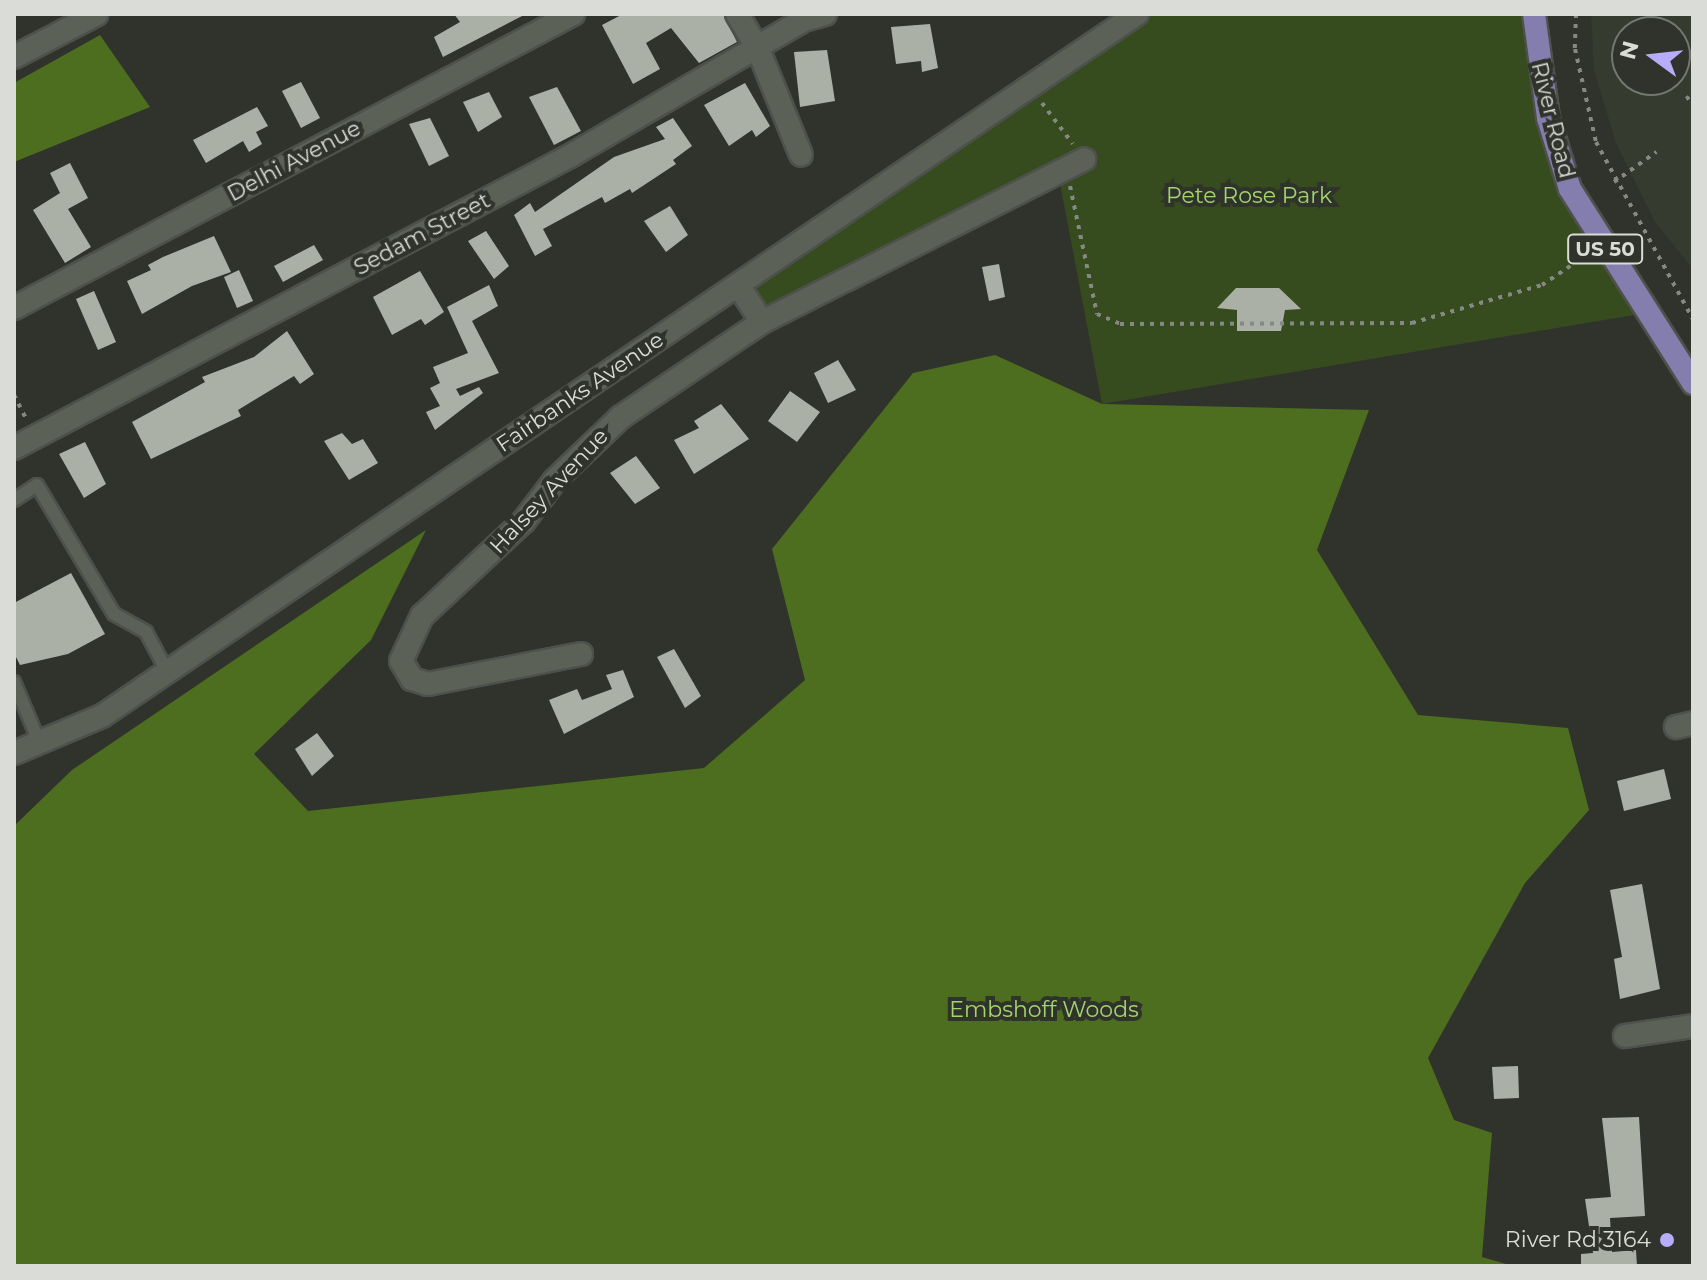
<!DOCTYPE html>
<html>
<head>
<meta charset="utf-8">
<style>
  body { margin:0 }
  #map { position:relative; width:1707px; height:1280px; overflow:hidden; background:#2f332c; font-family:Montserrat,sans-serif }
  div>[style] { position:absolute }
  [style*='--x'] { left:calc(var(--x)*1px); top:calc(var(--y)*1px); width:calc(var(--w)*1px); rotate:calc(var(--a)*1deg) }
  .built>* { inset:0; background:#353c2f }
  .green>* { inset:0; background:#364b1e }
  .forest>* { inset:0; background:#4d6e1f }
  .building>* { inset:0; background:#abb0a7 }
  .path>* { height:4px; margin-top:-2px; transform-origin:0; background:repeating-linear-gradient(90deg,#868983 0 4px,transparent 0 10px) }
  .roads { filter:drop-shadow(2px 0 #4e514b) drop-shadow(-2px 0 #4e514b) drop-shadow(0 2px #4e514b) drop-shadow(0 -2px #4e514b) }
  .service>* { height:12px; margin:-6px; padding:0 6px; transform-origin:6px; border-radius:6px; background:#5c6158 }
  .minor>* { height:22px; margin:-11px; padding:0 11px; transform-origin:11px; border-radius:11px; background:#5c6158 }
  .tertiary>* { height:22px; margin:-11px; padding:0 11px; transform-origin:11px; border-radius:11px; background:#5c6158 }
  .primary>* { height:22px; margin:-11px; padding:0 11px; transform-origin:11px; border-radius:11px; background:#847eae }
  .dots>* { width:22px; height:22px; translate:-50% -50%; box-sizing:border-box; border:4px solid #2f332c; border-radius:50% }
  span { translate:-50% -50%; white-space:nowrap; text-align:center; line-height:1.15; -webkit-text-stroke:8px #2f332c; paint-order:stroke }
  .shield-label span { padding:2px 6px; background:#2f332c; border:2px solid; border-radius:6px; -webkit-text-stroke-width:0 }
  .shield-label { font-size:20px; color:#dadcd8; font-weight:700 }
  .street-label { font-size:22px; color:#dadcd8 }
  .park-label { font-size:22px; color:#a4d46c }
  .poi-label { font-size:22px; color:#dadcd8 }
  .right { translate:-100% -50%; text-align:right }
  .frame { position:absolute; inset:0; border:16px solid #dadcd8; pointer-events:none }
  .north { position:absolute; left:1611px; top:16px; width:80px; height:80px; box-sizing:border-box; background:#2f332c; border:2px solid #737771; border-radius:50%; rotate:285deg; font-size:22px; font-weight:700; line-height:32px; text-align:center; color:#dadcd8 }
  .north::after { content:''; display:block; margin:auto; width:28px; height:36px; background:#b6acf8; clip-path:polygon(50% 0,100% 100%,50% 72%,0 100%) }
</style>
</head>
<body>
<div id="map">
  <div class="built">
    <i style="clip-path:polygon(evenodd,1591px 14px,1693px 14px,1693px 269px,1655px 222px,1616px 143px,1594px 70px,1591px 14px,1627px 32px,1675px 32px,1675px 80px,1627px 80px,1627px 32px)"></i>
  </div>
  <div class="green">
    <i style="clip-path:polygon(1137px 14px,1534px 14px,1570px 189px,1652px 312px,1102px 404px,1058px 173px,762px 322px,738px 285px)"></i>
  </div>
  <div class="forest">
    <i style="clip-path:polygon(100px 35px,150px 107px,14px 162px,14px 83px)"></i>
    <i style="clip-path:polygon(995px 355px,1102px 404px,1369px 410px,1317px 550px,1418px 715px,1568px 728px,1589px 810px,1525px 883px,1428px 1058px,1454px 1120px,1492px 1133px,1482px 1257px,1513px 1266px,14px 1266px,14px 826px,72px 770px,426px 530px,371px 640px,254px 754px,308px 811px,704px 768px,805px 680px,772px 549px,913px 373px)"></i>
  </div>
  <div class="building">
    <i style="clip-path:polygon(454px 14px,526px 14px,443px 57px,434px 37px,460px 22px)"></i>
    <i style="clip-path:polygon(623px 14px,723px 14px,737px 42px,699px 63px,671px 28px,646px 43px,660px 69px,633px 84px,602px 25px)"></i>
    <i style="clip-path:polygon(930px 24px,938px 68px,922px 72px,921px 61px,896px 64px,891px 27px)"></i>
    <i style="clip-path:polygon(827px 50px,835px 101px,800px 107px,794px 52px)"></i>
    <i style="clip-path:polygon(301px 82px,320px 118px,301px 128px,282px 91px)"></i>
    <i style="clip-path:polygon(745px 83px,770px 126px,756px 137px,752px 130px,729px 146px,704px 105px)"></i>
    <i style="clip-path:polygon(557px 87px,581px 131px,554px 145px,529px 97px)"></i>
    <i style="clip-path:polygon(489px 92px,502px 117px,478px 132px,463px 102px)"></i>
    <i style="clip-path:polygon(257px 107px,268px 126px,256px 132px,262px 144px,249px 152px,243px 141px,206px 163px,193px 140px)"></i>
    <i style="clip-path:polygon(430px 118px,449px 156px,429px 166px,409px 124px)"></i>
    <i style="clip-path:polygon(673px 118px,692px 146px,673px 160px,676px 164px,632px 193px,630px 189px,605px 203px,602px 197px,543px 229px,552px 246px,535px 256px,514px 215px,530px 203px,535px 212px,614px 157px,665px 139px,656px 127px)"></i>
    <i style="clip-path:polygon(70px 163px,88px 198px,68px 209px,91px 247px,65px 263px,33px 210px,60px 193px,50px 173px)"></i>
    <i style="clip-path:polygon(670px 206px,688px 235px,666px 252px,644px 221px)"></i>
    <i style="clip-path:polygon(486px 231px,509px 266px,494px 279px,468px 241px)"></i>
    <i style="clip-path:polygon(214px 236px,231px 272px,192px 286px,142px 314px,127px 281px,151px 270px,148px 265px,163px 257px)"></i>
    <i style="clip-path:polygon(314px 245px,323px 260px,283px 282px,274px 266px)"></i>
    <i style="clip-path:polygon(999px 264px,1005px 297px,989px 301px,982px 267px)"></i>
    <i style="clip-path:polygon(239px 270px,253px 301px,237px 308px,224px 277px)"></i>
    <i style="clip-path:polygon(420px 271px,444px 312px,425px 325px,421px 319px,392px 335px,373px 297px)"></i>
    <i style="clip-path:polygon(489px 285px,498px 306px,472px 321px,499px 373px,456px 389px,460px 396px,479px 387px,483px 393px,435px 430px,426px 412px,440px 406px,430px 388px,440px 383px,433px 367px,468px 353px,447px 307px)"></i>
    <i style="clip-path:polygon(1236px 288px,1279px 288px,1301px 309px,1285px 310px,1281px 331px,1237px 331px,1237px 310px,1217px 308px)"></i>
    <i style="clip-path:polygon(94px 291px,116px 342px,98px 350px,76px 299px)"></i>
    <i style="clip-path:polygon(287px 331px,314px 374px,300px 384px,294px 376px,238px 410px,241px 416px,151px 459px,132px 422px,205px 382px,202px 377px,254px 357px)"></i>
    <i style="clip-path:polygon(838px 360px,856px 390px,828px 403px,814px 373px)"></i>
    <i style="clip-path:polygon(790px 391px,820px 412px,797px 442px,768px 421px)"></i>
    <i style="clip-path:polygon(721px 404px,749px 439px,694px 474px,674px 440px,699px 428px,694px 421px)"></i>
    <i style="clip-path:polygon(342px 433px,352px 444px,363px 439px,378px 463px,349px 480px,324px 441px)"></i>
    <i style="clip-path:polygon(85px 442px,106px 484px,84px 498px,59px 454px)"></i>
    <i style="clip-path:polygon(636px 456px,660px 488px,635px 504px,610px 473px)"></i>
    <i style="clip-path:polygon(71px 573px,105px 634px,68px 654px,20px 665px,14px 653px,14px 603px)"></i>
    <i style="clip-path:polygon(674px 649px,701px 696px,685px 708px,657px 657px)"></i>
    <i style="clip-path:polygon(623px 670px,634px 697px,564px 734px,549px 700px,577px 689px,582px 700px,612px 689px,606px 675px)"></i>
    <i style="clip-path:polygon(317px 733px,334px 756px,312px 776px,295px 749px)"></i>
    <i style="clip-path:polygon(1664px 769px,1671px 799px,1624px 811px,1617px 781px)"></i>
    <i style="clip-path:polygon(1642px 884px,1660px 989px,1620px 999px,1614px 959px,1622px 957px,1610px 890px)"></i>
    <i style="clip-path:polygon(1518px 1066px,1519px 1098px,1494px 1099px,1492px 1067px)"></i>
    <i style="clip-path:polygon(1639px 1117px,1645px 1216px,1610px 1218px,1612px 1252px,1636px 1250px,1637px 1266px,1581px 1266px,1581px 1254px,1593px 1253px,1585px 1199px,1611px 1197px,1602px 1118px)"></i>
  </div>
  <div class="path">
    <i style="--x:1576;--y:14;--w:35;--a:92"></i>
    <i style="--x:1575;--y:49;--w:95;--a:77.3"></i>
    <i style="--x:1596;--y:142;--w:202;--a:61.3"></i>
    <i style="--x:1686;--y:99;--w:4;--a:-34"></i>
    <i style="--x:1042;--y:103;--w:51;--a:52.9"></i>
    <i style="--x:1614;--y:182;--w:52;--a:-35.5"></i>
    <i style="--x:1070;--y:186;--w:131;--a:78.1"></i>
    <i style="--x:1097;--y:314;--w:25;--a:23"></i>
    <i style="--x:1120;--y:324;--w:292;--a:-0.2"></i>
    <i style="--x:1412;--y:323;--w:135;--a:-16.3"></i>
    <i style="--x:1542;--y:285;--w:37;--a:-34"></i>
    <i style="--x:14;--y:395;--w:29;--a:63"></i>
  </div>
  <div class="roads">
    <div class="service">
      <i style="--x:14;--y:500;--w:27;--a:-33"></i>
      <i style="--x:37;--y:485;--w:150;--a:59.2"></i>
      <i style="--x:114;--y:614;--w:37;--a:29"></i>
      <i style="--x:146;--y:632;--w:44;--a:61.7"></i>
      <i style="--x:14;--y:682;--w:67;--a:67.2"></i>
    </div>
    <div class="minor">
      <i style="--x:737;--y:14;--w:41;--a:59"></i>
      <i style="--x:758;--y:49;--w:114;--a:67.9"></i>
      <i style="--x:14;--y:57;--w:93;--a:-27.4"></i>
      <i style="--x:738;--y:285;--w:44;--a:57"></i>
      <i style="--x:14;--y:308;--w:632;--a:-27.74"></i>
      <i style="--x:14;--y:448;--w:628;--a:-27.71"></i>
      <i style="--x:570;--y:156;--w:271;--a:-30.2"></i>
      <i style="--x:804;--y:20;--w:22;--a:-16"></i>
      <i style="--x:581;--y:654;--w:156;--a:168.9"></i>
      <i style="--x:428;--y:684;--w:17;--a:-163"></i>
      <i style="--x:412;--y:679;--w:21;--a:-121"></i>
      <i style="--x:401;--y:661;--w:50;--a:-65"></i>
      <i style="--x:422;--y:616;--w:139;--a:-43"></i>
      <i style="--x:524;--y:521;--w:51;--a:-52.9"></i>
      <i style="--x:555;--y:480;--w:91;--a:-43.7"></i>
      <i style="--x:621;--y:417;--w:170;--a:-34"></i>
      <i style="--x:762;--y:322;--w:361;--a:-26.8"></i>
      <i style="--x:1676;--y:727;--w:17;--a:-13"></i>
      <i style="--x:1625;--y:1036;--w:69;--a:-8.4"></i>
    </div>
    <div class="tertiary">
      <i style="--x:14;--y:753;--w:95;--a:-22.8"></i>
      <i style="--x:102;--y:716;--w:1251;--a:-34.15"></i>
    </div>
    <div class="primary">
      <i style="--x:1534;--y:14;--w:105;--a:82.3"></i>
      <i style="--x:1548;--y:118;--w:74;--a:72.8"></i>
      <i style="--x:1570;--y:189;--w:230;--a:57.6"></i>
    </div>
  </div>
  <div class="dots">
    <i style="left:1667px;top:1240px;background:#b6acf8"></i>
  </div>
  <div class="shield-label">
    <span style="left:1605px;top:249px">US 50</span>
  </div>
  <div class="street-label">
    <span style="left:1553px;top:120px;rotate:76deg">River Road</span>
    <span style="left:294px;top:161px;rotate:-28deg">Delhi Avenue</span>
    <span style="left:422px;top:234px;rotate:-28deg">Sedam Street</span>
    <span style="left:580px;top:392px;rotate:-34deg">Fairbanks Avenue</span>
    <span style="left:549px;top:491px;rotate:-47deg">Halsey Avenue</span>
  </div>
  <div class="park-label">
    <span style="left:1249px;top:196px">Pete Rose Park</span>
    <span style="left:1044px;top:1010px">Embshoff Woods</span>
  </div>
  <div class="poi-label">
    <span class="right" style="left:1651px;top:1240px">River Rd 3164</span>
  </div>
  <div class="frame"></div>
  <div class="north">N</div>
</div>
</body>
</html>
